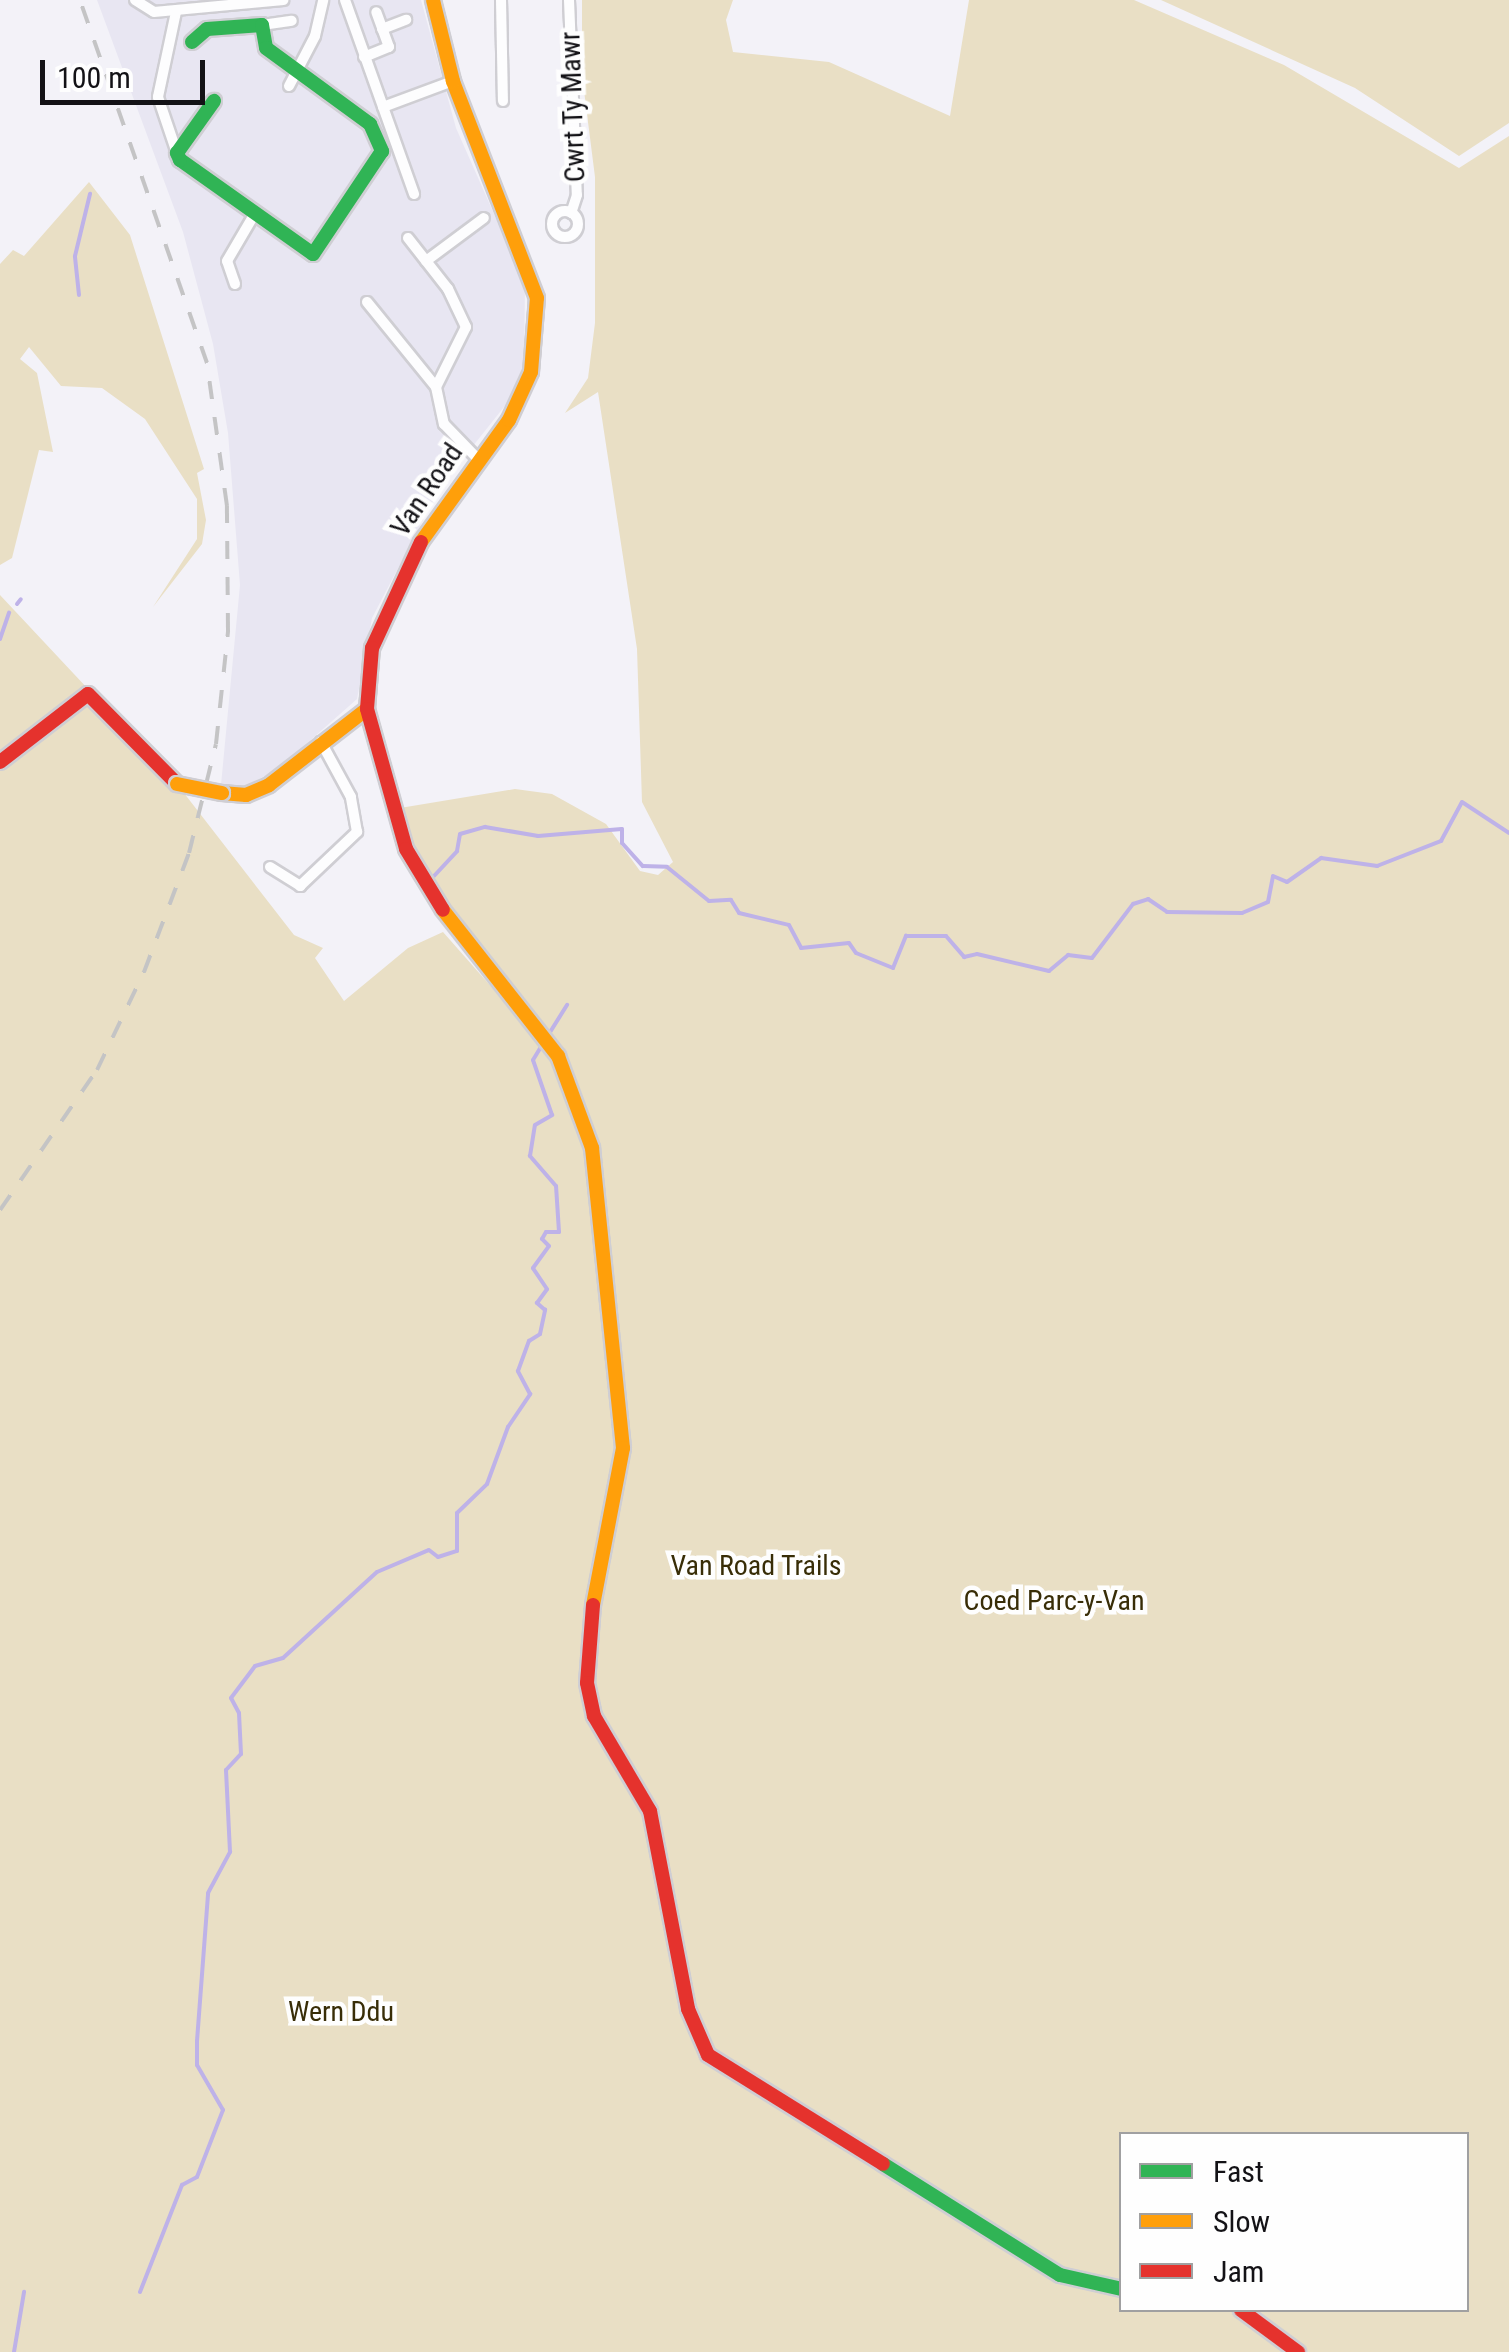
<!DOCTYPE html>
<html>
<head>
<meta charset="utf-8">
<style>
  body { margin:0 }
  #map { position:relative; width:1509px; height:2352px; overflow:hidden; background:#f3f2f8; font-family:"Roboto Condensed",sans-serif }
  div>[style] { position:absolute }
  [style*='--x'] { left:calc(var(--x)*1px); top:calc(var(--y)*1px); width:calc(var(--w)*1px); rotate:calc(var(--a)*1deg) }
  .built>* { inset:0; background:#e8e6f2 }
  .green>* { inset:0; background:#e9dfc5 }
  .stream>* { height:4px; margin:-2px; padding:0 2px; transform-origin:2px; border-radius:2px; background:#beb2e8 }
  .roads { filter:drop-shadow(2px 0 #cfced3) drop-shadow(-2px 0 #cfced3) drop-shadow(0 2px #cfced3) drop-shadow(0 -2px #cfced3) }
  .street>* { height:10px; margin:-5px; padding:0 5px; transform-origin:5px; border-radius:5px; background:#fdfdfe }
  .street>.ring { margin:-5px; padding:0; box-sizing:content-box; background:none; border:10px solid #fdfdfe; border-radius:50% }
  .fast>* { height:14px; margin:-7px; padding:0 7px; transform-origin:7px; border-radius:7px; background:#30b455 }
  .slow>* { height:14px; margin:-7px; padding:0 7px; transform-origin:7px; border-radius:7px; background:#ff9f0a }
  .jam>* { height:14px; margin:-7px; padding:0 7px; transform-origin:7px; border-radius:7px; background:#e5322d }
  .rail>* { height:4px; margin-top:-2px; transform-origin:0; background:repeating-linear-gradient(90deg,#c4c4c5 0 18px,transparent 0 36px) }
  .bridges { filter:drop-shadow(2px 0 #cfced3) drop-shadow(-2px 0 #cfced3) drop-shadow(0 2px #cfced3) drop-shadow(0 -2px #cfced3) }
  .slow-bridge>* { height:14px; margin:-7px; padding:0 7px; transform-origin:7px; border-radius:7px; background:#ff9f0a }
  span { translate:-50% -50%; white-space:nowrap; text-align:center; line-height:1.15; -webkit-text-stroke:9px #fefefe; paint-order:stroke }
  .street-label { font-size:28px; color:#131216 }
  .park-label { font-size:28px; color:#382d07 }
  .legend { position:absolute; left:1119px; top:2132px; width:350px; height:180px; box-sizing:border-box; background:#fefefe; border:2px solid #a0a0a1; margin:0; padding:12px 18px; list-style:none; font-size:30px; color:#131216 }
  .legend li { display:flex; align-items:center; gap:20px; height:50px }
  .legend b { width:50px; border:2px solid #a0a0a1 }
  .scale { position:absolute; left:40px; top:60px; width:165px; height:45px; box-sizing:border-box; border:5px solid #131216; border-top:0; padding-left:12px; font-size:30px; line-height:35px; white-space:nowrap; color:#131216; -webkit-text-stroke:8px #fefefe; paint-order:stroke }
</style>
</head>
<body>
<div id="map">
  <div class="built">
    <i style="clip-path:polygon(97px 0,421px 0,456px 128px,525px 284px,524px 365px,508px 402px,441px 486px,372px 618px,357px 699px,279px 768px,241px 789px,221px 785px,240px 585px,228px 433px,213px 344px,183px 232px)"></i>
  </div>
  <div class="green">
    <i style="clip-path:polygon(evenodd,582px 0,733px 0,726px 20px,733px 52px,829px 62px,950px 116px,969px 0,1134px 0,1284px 65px,1459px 168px,1509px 136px,1509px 2352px,0 2352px,0 595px,177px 784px,294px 935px,323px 948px,315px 958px,344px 1001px,408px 948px,443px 932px,570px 1076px,434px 899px,394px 809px,515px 789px,552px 794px,606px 824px,640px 871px,658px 875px,673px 862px,642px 802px,637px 649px,598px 392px,565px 413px,588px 378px,595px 323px,595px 177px,582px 75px,582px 0,1122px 2134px,1466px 2134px,1466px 2310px,1122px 2310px,1122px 2134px)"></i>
    <i style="clip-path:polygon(1161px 0,1509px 0,1509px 123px,1459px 156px,1355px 88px)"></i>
    <i style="clip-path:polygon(89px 182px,130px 235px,204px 469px,197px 473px,206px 520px,202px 544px,153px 607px,197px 539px,197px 499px,145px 419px,102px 388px,61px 386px,29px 347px,20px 359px,37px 373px,53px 452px,39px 450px,12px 558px,0 565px,0 264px,13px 250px,24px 256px)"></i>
  </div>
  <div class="stream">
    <i style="--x:79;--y:295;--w:39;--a:-96"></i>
    <i style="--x:75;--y:256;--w:64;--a:-76.4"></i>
    <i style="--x:17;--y:604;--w:6;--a:-51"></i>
    <i style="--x:0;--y:639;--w:28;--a:-71"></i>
    <i style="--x:434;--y:876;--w:34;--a:-47"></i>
    <i style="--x:457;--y:851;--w:17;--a:-80"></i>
    <i style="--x:460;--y:834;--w:26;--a:-16"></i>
    <i style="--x:485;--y:827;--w:54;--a:9.6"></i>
    <i style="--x:538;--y:836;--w:84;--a:-4.8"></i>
    <i style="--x:622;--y:829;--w:14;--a:90"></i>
    <i style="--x:622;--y:843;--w:31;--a:48"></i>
    <i style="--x:643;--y:866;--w:24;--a:2"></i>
    <i style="--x:667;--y:867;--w:54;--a:39"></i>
    <i style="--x:709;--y:901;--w:22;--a:-3"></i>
    <i style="--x:731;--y:900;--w:15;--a:58"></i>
    <i style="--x:739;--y:913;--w:51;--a:13.5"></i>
    <i style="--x:789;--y:925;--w:26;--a:62"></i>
    <i style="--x:801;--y:948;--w:48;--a:-5.9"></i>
    <i style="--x:849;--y:943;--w:12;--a:55"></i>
    <i style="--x:856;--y:953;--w:40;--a:22"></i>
    <i style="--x:893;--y:968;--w:35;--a:-68"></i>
    <i style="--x:906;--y:936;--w:40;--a:0"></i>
    <i style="--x:946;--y:936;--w:28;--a:49"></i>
    <i style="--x:964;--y:957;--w:13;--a:-13"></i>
    <i style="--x:977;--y:954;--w:74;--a:13.3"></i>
    <i style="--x:1049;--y:971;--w:25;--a:-40"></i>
    <i style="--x:1068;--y:955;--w:24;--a:7"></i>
    <i style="--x:1092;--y:958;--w:68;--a:-52.8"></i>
    <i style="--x:1133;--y:904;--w:16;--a:-18"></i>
    <i style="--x:1148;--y:899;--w:23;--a:34"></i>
    <i style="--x:1167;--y:912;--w:75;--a:0.8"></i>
    <i style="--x:1242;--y:913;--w:28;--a:-23"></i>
    <i style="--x:1268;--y:902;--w:26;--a:-79"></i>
    <i style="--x:1273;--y:876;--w:15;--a:23"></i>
    <i style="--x:1287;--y:882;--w:42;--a:-35.2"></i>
    <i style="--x:1321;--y:858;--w:57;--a:8.1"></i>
    <i style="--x:1377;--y:866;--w:69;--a:-21.3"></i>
    <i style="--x:1441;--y:841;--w:44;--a:-61.7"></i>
    <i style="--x:1462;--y:802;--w:56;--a:33.4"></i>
    <i style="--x:547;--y:1037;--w:38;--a:-58"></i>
    <i style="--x:140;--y:2292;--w:115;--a:-68.6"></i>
    <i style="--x:182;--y:2185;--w:17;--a:-28"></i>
    <i style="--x:197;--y:2177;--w:72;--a:-68.8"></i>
    <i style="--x:223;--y:2110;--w:52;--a:-120"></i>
    <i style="--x:197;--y:2065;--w:24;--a:-90"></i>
    <i style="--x:197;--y:2041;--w:148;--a:-85.7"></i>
    <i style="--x:208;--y:1893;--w:47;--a:-61.8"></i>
    <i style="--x:230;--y:1852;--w:82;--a:-92.8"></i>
    <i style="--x:226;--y:1770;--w:22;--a:-47"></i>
    <i style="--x:241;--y:1754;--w:41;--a:-92.8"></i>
    <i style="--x:239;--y:1713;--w:17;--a:-118"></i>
    <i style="--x:231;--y:1698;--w:40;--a:-53"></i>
    <i style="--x:255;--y:1666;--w:29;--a:-16"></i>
    <i style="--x:283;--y:1658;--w:127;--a:-42.5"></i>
    <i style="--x:377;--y:1572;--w:56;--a:-22.9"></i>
    <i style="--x:429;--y:1550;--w:11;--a:38"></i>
    <i style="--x:438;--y:1557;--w:20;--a:-18"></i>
    <i style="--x:457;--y:1551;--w:38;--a:-90"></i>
    <i style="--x:457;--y:1513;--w:42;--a:-44"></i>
    <i style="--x:487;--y:1484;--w:61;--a:-69.8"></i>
    <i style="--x:508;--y:1427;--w:40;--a:-56"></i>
    <i style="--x:530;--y:1394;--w:26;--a:-118"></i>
    <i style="--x:518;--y:1371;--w:32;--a:-70"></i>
    <i style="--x:529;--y:1341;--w:13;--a:-32"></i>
    <i style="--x:540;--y:1334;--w:25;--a:-78"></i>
    <i style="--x:545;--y:1310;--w:11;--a:-139"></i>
    <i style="--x:537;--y:1303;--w:17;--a:-54"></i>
    <i style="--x:547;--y:1289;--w:25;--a:-124"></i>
    <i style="--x:533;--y:1268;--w:27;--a:-54"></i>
    <i style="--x:549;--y:1246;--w:10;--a:-135"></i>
    <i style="--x:542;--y:1239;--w:8;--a:-60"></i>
    <i style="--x:546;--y:1232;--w:13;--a:0"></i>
    <i style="--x:559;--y:1232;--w:46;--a:-93.7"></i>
    <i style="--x:556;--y:1186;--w:40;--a:-131"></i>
    <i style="--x:530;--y:1156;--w:31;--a:-81"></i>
    <i style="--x:535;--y:1125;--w:20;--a:-30"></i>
    <i style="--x:552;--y:1115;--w:58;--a:-109.1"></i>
    <i style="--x:533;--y:1060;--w:17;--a:-59"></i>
    <i style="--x:14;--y:2352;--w:61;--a:-80.5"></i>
  </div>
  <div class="roads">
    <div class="street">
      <i style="--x:135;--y:0;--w:22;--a:32"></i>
      <i style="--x:154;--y:12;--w:130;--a:-5.3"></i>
      <i style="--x:345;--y:0;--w:206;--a:70.4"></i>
      <i style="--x:501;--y:0;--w:101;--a:88.9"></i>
      <i style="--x:569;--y:0;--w:195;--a:87.7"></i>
      <i style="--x:577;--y:195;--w:19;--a:108"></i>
      <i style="--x:176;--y:12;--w:87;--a:102"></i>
      <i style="--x:158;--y:97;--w:59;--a:71.3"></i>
      <i style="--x:262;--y:25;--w:30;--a:-8"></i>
      <i style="--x:382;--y:29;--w:26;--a:-21"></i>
      <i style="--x:364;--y:57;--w:27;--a:-22"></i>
      <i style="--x:389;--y:47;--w:37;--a:-110"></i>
      <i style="--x:289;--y:86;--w:56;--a:-62.5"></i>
      <i style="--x:315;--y:36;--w:37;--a:-77"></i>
      <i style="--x:383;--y:107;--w:75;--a:-20.4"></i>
      <i class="ring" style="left:552px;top:211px;width:16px;height:16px"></i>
      <i style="--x:408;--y:238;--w:65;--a:51.9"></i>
      <i style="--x:448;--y:289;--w:42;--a:64.7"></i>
      <i style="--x:466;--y:327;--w:67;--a:116.6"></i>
      <i style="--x:436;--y:387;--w:38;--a:78"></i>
      <i style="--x:444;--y:424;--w:47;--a:45.9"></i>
      <i style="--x:426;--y:261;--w:72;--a:-36.6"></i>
      <i style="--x:235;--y:284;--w:24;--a:-109"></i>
      <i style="--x:227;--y:261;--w:53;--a:-59.6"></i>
      <i style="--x:367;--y:302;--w:109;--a:50.9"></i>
      <i style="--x:270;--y:867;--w:36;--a:32"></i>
      <i style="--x:300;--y:886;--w:79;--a:-43.5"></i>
      <i style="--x:357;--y:832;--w:36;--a:-100"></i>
      <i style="--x:351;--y:797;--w:63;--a:-118.6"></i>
    </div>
    <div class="fast">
      <i style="--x:192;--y:42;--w:20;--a:-41"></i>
      <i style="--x:207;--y:29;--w:55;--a:-4.2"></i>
      <i style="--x:262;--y:25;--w:23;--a:80"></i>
      <i style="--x:266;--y:48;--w:129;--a:36.2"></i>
      <i style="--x:370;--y:124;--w:30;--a:66"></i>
      <i style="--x:382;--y:151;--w:124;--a:123.8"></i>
      <i style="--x:313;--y:254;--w:163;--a:-144.7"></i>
      <i style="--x:180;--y:160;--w:8;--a:-113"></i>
      <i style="--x:177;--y:153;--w:64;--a:-54.6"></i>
      <i style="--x:883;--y:2164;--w:209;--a:32.1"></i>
      <i style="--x:1060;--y:2275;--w:64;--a:12.7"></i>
    </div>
    <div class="slow">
      <i style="--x:421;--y:542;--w:150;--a:-54.2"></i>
      <i style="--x:509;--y:420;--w:53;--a:-65.4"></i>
      <i style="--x:531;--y:372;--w:74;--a:-85.4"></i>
      <i style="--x:537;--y:298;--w:233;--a:-111.2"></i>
      <i style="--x:453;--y:81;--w:83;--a:-103.9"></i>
      <i style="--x:222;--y:793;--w:24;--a:5"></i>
      <i style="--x:246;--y:795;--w:25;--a:-23"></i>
      <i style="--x:269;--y:785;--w:124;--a:-37.8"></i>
      <i style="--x:443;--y:910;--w:186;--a:51.8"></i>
      <i style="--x:558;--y:1056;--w:98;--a:69.7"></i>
      <i style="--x:592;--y:1148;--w:302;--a:84.1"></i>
      <i style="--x:623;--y:1448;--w:160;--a:100.8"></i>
    </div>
    <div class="jam">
      <i style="--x:421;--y:542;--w:117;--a:114.8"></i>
      <i style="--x:372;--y:648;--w:61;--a:94.7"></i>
      <i style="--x:367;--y:709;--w:145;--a:74.4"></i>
      <i style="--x:406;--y:849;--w:71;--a:58.8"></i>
      <i style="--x:0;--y:762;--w:111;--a:-37.7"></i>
      <i style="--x:88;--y:694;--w:127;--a:45.3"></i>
      <i style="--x:593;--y:1605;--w:78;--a:94.4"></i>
      <i style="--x:587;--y:1683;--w:34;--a:78"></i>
      <i style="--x:594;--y:1716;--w:110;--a:59.5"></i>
      <i style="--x:650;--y:1811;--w:202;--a:79.1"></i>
      <i style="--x:688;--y:2009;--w:50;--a:66.5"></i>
      <i style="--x:708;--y:2055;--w:206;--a:31.9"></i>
      <i style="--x:1241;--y:2310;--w:71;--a:36.4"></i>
    </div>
  </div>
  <div class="rail">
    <i style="--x:0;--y:1210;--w:170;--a:-55.3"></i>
    <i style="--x:97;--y:1070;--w:109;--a:-64.4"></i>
    <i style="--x:144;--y:972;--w:127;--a:-69.3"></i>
    <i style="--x:189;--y:853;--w:112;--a:-76.1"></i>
    <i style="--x:216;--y:744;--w:114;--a:-83.9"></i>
    <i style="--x:228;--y:631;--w:125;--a:-90.5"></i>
    <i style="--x:227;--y:506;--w:144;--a:-98"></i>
    <i style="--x:207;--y:363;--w:385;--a:-109.3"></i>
  </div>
  <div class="bridges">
    <div class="slow-bridge">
      <i style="--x:177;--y:784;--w:46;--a:11.3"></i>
    </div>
  </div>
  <div class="street-label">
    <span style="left:573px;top:107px;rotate:-92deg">Cwrt Ty Mawr</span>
    <span style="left:427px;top:490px;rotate:-56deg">Van Road</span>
  </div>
  <div class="park-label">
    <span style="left:756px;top:1566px">Van Road Trails</span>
    <span style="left:1054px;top:1601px">Coed Parc-y-Van</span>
    <span style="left:341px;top:2012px">Wern Ddu</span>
  </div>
  <ul class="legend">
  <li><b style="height:12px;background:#30b455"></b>Fast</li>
  <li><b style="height:12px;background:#ff9f0a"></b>Slow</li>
  <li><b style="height:12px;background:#e5322d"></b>Jam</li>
  </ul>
  <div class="scale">100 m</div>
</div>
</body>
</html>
